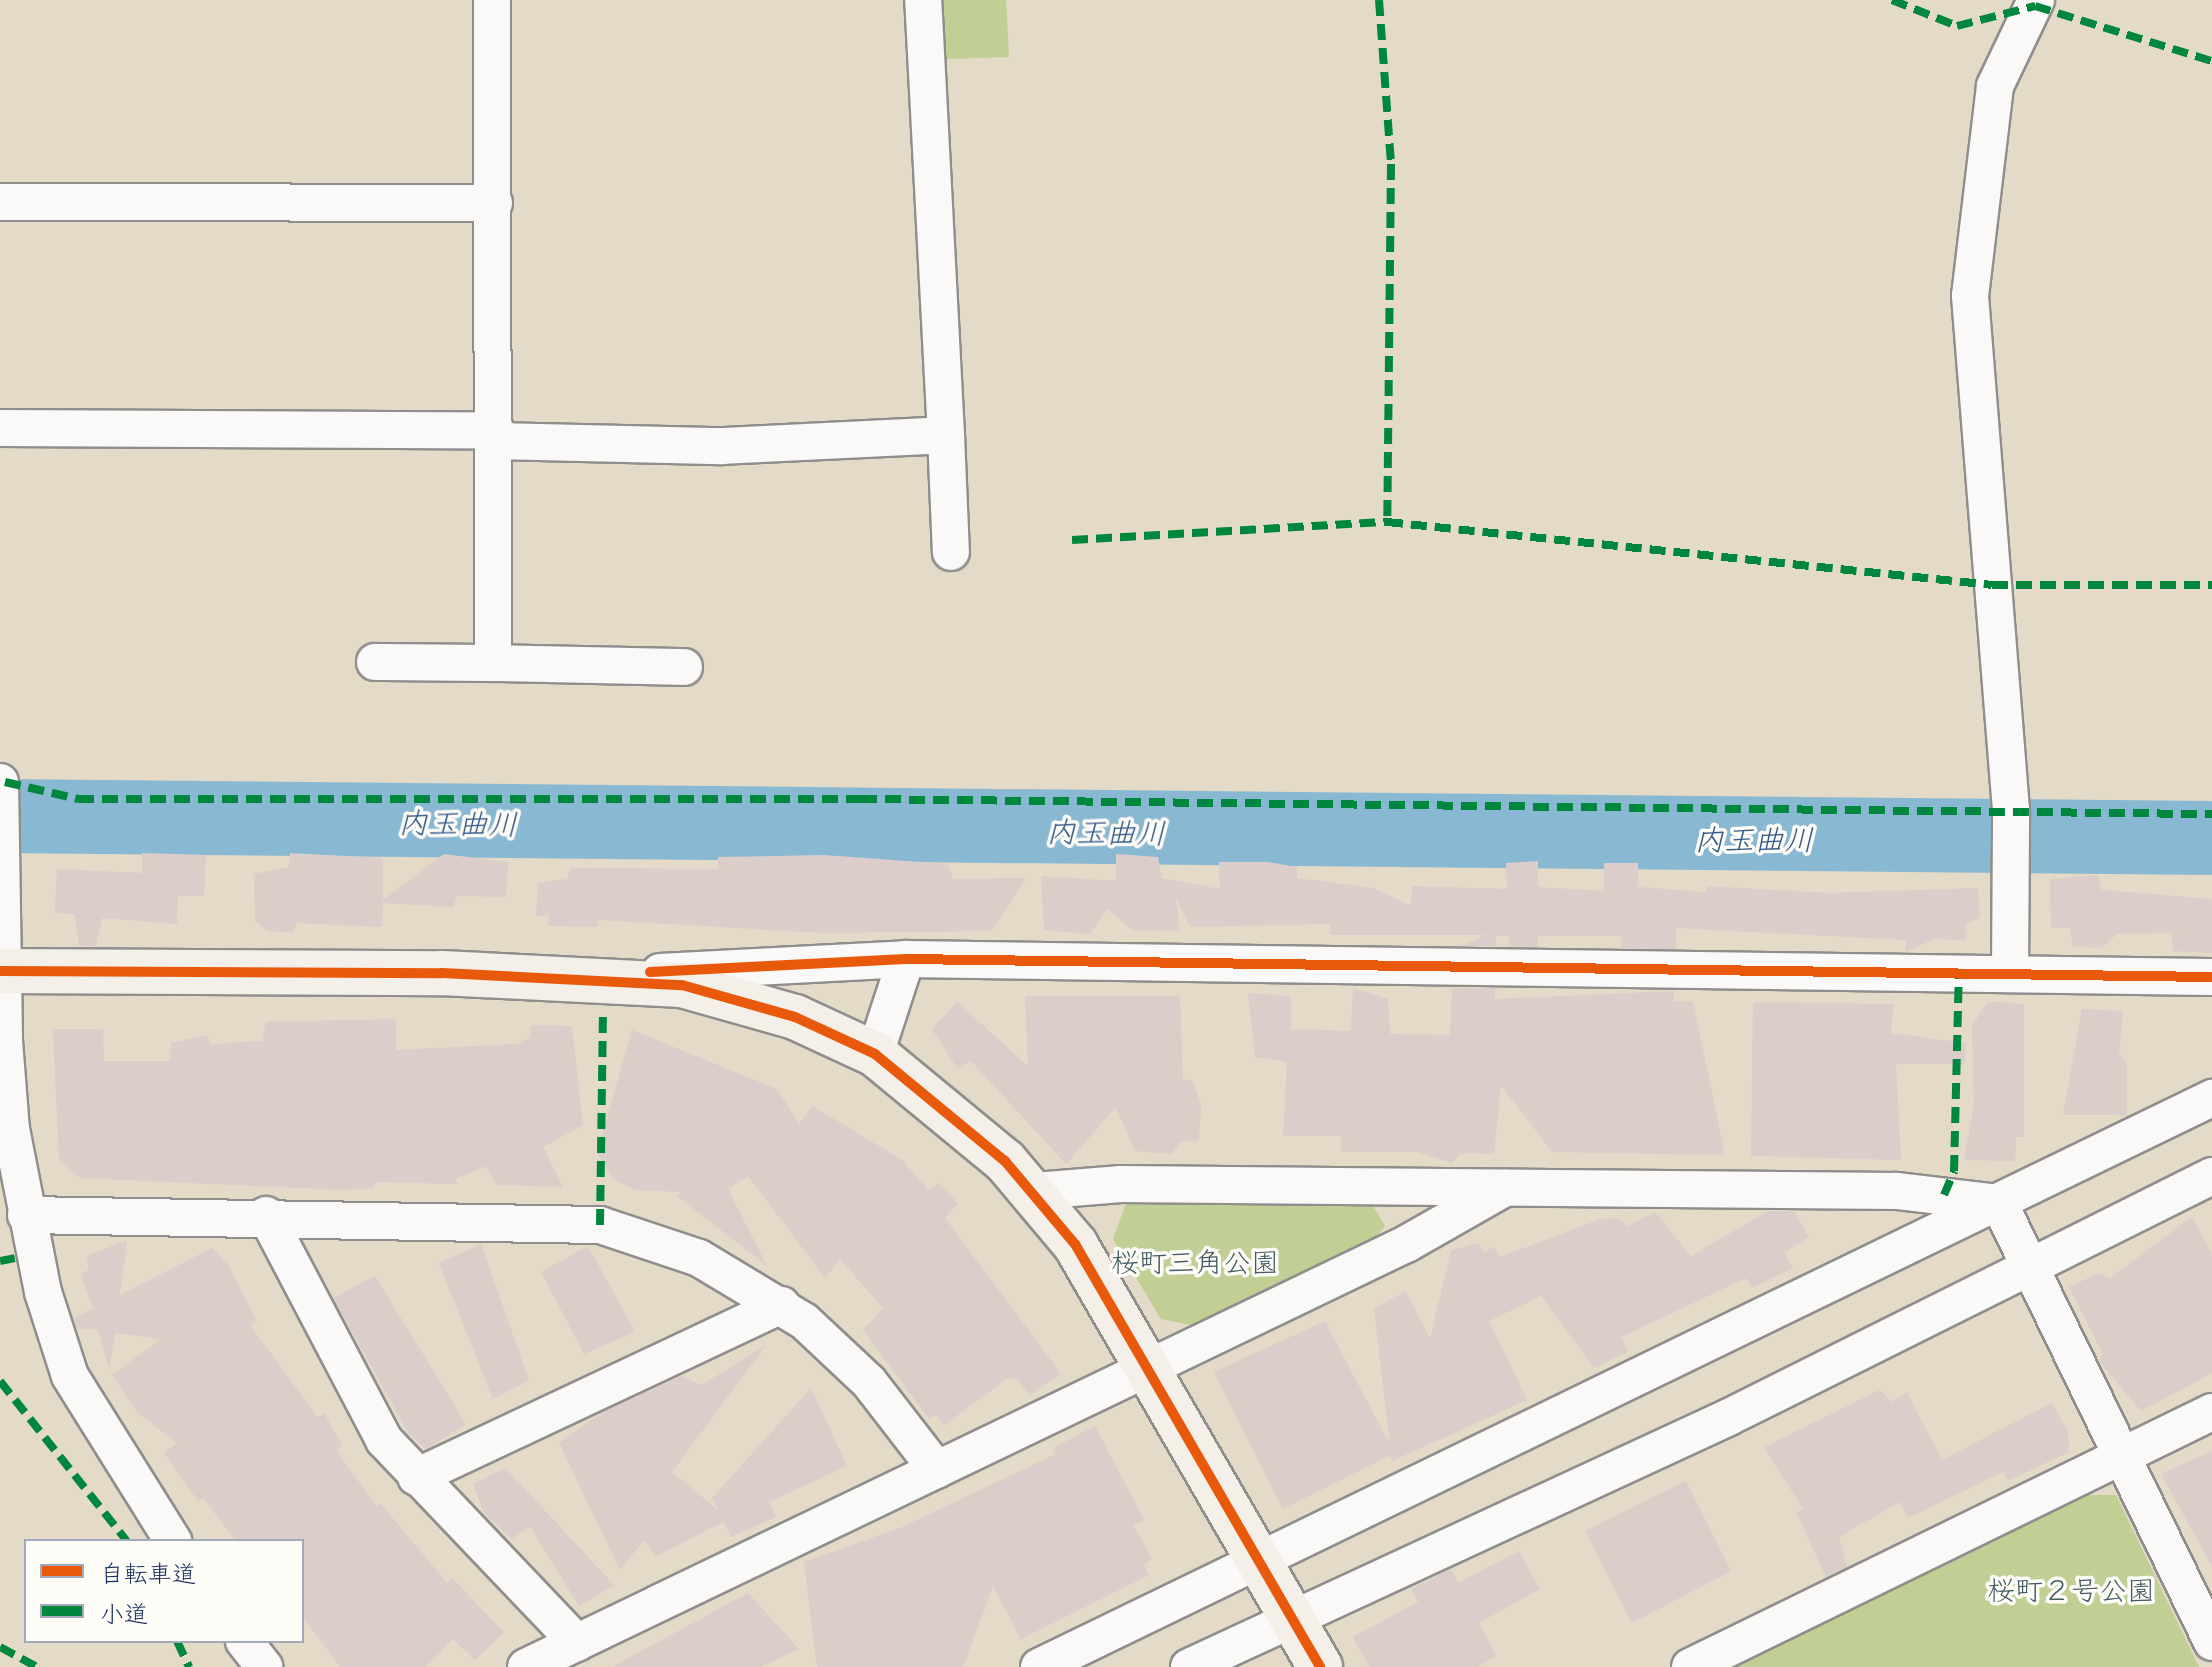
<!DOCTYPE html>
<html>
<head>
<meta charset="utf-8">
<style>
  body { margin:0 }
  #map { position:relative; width:2212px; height:1667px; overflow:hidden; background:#e3dac7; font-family:Mali,"Klee One",sans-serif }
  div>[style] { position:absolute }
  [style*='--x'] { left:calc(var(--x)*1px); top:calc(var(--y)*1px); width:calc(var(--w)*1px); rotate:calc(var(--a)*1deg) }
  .green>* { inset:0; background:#c1ce94 }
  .river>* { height:74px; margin:-37px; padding:0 37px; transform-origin:37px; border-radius:37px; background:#89b8d3 }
  .building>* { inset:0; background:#dbcdc9 }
  .roads { filter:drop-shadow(2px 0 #8f8e8c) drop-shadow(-2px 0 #8f8e8c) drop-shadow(0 2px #8f8e8c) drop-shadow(0 -2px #8f8e8c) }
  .street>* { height:36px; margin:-18px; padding:0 18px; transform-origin:18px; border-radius:18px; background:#fbf9f7 }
  .secondary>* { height:44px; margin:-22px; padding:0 22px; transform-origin:22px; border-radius:22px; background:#f4efe8 }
  .quiet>* { height:8px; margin-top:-4px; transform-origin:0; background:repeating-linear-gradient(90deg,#00873e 0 16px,transparent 0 24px) }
  .cycleway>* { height:10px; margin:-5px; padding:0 5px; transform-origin:5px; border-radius:5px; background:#e8590c }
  span { translate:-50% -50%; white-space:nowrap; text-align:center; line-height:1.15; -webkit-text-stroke:7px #fdfcf7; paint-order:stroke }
  .park-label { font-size:28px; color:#445c62 }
  .water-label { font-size:30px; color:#345a89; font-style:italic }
  .legend { position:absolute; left:24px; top:1539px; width:280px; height:104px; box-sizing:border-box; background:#fdfcf7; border:2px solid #a3aaba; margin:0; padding:10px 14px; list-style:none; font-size:24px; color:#1b2f5e }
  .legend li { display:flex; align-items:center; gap:16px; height:40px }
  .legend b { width:40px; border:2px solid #a3aaba }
</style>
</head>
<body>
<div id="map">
  <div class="green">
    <i style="clip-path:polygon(943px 0,1006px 0,1009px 57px,946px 59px)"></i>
    <i style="clip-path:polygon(1126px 1203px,1371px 1203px,1385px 1226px,1373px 1242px,1195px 1326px,1161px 1319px,1113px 1239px)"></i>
    <i style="clip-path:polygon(2087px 1495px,2116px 1495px,2199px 1667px,1734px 1667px)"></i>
  </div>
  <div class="river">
    <i style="--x:0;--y:816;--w:2212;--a:0.57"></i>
  </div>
  <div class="building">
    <i style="clip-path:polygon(142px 853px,206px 855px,204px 896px,178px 896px,177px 924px,102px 918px,96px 946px,79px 946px,75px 914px,55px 913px,57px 869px,142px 873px)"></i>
    <i style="clip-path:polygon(290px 853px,383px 858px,383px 900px,444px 854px,508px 862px,506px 897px,457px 896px,453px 907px,383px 903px,382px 927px,297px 923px,292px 932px,267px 931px,255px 921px,254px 874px,289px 867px)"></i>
    <i style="clip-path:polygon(1116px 854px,1158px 857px,1162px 878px,1220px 889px,1219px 862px,1268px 862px,1297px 867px,1297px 878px,1374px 888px,1411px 906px,1412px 886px,1507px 889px,1506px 863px,1538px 861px,1538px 887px,1604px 891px,1604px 863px,1638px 863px,1638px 887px,1706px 892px,1706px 886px,1829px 893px,1978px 888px,1980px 918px,1966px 923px,1965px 940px,1934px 939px,1906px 952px,1906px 940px,1676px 928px,1676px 949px,1621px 948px,1622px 936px,1538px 936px,1538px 947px,1510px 946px,1509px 936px,1496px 936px,1496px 946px,1462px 946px,1486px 935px,1330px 935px,1330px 924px,1190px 927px,1176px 898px,1179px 931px,1132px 930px,1107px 909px,1090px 934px,1044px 930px,1041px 876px,1116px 881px)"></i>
    <i style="clip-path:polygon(824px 855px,948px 864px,953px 879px,1026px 878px,992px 931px,823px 933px,598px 920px,598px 927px,548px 926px,549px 915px,536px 916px,538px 883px,567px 879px,571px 868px,718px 869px,718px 857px)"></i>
    <i style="clip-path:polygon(2098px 875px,2102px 890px,2212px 899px,2212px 953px,2173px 951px,2172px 933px,2117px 934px,2101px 948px,2073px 946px,2070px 928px,2051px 928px,2050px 879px)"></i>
    <i style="clip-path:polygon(1353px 988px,1388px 999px,1390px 1034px,1450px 1035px,1452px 988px,1495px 988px,1495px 999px,1674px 991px,1674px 1001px,1693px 1002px,1725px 1155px,1552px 1152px,1501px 1085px,1494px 1154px,1461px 1153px,1452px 1163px,1418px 1152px,1341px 1152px,1341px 1136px,1283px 1136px,1287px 1062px,1255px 1057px,1248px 993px,1291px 996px,1291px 1029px,1351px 1031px)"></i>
    <i style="clip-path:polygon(1025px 996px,1180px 996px,1183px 1081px,1192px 1079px,1201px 1105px,1199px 1140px,1180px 1142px,1172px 1154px,1135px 1151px,1116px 1107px,1066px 1164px,971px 1061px,957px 1068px,932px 1029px,957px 1002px,1028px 1066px)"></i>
    <i style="clip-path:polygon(1988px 1001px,2024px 1004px,2024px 1137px,2016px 1137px,2015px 1161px,1964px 1160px,1974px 1105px,1972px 1026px)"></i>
    <i style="clip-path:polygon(1753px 1002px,1894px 1004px,1891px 1033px,1966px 1043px,1965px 1064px,1896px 1064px,1901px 1160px,1751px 1156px)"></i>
    <i style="clip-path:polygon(2082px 1009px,2123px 1011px,2119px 1053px,2127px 1063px,2127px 1115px,2063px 1115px)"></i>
    <i style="clip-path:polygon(396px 1019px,396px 1050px,516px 1044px,530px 1038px,531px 1025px,572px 1026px,583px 1125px,543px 1147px,563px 1187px,496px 1185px,486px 1166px,455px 1179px,458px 1184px,375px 1182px,374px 1188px,345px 1190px,80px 1178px,59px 1160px,53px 1029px,103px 1029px,104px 1061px,170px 1061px,171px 1043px,206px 1035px,212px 1044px,262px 1041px,266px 1022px)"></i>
    <i style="clip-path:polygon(632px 1030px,777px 1089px,799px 1124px,813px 1106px,902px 1160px,928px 1190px,938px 1183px,958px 1203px,945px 1218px,1061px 1374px,1029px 1396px,1019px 1380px,1008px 1378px,943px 1426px,936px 1415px,929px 1419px,863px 1330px,883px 1308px,840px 1259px,825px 1278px,748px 1176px,728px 1189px,767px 1266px,676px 1195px,682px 1192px,636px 1190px,613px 1179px,597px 1153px)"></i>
    <i style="clip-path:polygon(1768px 1211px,1794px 1211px,1809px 1237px,1784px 1253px,1793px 1268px,1752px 1288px,1746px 1278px,1621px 1337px,1628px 1351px,1594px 1368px,1541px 1296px,1489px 1321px,1527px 1400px,1392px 1461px,1391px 1455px,1283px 1509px,1214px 1372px,1325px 1321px,1390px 1445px,1374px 1309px,1406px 1291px,1430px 1339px,1451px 1251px,1478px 1243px,1485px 1253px,1494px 1246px,1500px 1257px,1598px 1220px,1617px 1218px,1628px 1226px,1655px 1212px,1691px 1256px)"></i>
    <i style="clip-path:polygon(2192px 1217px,2212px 1254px,2212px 1373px,2141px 1411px,2099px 1361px,2103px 1354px,2069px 1287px,2099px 1273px,2110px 1278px)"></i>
    <i style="clip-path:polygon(127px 1240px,120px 1295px,212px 1248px,228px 1265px,257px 1322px,250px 1325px,318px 1418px,324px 1413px,343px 1446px,336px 1450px,377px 1507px,381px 1504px,447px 1583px,452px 1578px,504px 1632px,475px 1660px,453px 1639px,426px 1667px,340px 1667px,302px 1616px,302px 1541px,236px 1541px,203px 1498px,198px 1501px,164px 1453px,177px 1443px,137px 1412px,112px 1375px,161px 1339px,115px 1333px,109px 1369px,98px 1330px,76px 1328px,74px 1318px,93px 1309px,81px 1275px,89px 1269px,87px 1256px)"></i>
    <i style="clip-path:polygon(481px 1244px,529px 1380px,493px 1399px,439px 1263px)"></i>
    <i style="clip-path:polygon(588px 1246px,635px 1332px,584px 1354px,541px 1272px)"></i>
    <i style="clip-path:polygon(375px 1276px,466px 1424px,426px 1449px,409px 1434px,333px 1298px)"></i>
    <i style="clip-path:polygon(766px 1345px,672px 1472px,719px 1511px,712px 1498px,811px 1388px,847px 1466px,769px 1502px,776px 1517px,731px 1537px,723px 1522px,656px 1556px,644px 1540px,620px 1570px,559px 1443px,601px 1413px,680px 1376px,702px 1385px)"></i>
    <i style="clip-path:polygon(1880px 1390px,1891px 1402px,1907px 1393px,1942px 1460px,2051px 1403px,2068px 1431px,2069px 1452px,2008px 1481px,2003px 1472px,1908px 1518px,1900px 1502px,1839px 1537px,1847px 1567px,1826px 1577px,1796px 1512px,1803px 1509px,1764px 1447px)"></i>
    <i style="clip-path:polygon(1095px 1426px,1144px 1520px,1133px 1525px,1152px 1559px,1144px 1565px,1149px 1575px,1021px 1639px,993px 1586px,963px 1667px,817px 1667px,804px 1562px,900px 1528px,1056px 1454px,1053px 1448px)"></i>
    <i style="clip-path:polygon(2212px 1451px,2212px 1566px,2161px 1474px)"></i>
    <i style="clip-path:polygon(505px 1468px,525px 1489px,614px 1585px,579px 1606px,530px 1526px,512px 1539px,484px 1513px,473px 1484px)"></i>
    <i style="clip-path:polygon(1686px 1481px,1731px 1571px,1632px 1623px,1585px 1531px)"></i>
    <i style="clip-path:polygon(1519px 1551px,1540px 1589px,1479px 1623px,1496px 1656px,1476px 1667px,1369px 1667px,1353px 1637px,1418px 1602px,1411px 1589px,1451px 1569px,1458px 1583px)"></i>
    <i style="clip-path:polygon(748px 1593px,799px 1649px,760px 1667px,612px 1667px)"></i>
  </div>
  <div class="roads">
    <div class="street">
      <i style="--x:0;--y:202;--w:494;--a:0.1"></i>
      <i style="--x:0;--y:428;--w:496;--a:0.3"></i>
      <i style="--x:946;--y:435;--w:117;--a:87.6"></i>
      <i style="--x:495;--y:441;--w:227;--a:1.3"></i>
      <i style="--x:722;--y:446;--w:224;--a:-2.8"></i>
      <i style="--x:946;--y:435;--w:436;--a:-93"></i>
      <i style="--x:375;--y:662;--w:118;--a:0.5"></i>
      <i style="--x:493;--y:663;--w:663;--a:-90.09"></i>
      <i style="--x:493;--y:663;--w:191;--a:1.2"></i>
      <i style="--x:0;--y:782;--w:259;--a:89.1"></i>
      <i style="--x:4;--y:1041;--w:88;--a:85.5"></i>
      <i style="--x:11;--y:1129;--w:166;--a:78.9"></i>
      <i style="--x:43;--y:1292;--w:88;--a:72.2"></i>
      <i style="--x:70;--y:1376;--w:195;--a:58"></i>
      <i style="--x:2010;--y:971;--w:161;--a:-89.6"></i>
      <i style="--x:2011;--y:810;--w:516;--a:-94.56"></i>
      <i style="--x:1970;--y:296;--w:211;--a:-83.2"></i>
      <i style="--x:1995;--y:86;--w:95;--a:-64.5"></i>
      <i style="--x:660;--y:972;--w:246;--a:-3"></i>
      <i style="--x:906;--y:959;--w:1306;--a:0.79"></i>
      <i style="--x:875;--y:1054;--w:100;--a:-71.9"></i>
      <i style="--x:1035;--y:1191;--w:86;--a:-4.7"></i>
      <i style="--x:1121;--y:1184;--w:776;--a:0.52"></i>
      <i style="--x:1897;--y:1191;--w:103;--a:6.7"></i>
      <i style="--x:1999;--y:1203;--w:488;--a:64.1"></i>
      <i style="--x:26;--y:1215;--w:574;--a:1"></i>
      <i style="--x:600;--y:1225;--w:104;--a:18.4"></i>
      <i style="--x:699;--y:1258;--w:122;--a:31"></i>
      <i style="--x:804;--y:1321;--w:89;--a:43.2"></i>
      <i style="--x:869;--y:1382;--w:111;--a:52.3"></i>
      <i style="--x:266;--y:1215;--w:254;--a:62.3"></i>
      <i style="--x:384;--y:1440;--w:280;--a:46.4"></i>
      <i style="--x:416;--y:1477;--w:404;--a:-25.2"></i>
      <i style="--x:244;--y:1641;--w:33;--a:52"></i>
      <i style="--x:526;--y:1667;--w:979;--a:-25.67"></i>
      <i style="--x:1408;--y:1243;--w:112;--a:-29.6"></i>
      <i style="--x:1039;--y:1667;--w:1304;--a:-25.88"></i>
      <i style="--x:1189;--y:1667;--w:595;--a:-24.84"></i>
      <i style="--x:1729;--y:1417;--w:540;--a:-26.52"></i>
      <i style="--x:1690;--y:1667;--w:581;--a:-26.04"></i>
    </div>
    <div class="secondary">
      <i style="--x:0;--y:971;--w:442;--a:0.3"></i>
      <i style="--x:442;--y:973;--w:240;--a:2.9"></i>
      <i style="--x:682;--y:985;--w:117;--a:15.8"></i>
      <i style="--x:795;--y:1017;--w:88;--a:24.8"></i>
      <i style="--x:875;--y:1054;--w:168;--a:39.5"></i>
      <i style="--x:1005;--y:1161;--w:109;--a:49.9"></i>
      <i style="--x:1075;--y:1244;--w:489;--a:59.9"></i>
    </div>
  </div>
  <div class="quiet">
    <i style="--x:1379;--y:0;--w:164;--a:85.8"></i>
    <i style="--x:1391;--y:164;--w:358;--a:90.6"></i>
    <i style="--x:1892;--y:0;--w:70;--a:21.8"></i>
    <i style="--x:1957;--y:26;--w:81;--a:-14.4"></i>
    <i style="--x:2035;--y:6;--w:185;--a:17.3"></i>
    <i style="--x:1072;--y:540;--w:316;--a:-3.3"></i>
    <i style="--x:1387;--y:522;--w:608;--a:5.94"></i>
    <i style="--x:1992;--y:585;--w:220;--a:0"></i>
    <i style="--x:5;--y:782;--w:75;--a:13.1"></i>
    <i style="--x:78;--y:799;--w:783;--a:0"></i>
    <i style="--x:861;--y:799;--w:1351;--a:0.64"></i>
    <i style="--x:1944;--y:1195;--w:26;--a:-67"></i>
    <i style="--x:1954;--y:1171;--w:199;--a:-88.6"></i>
    <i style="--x:600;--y:1225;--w:216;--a:-89.2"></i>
    <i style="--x:0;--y:1261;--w:15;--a:-11"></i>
    <i style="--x:0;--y:1381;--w:204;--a:51.6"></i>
    <i style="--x:177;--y:1641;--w:29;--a:65"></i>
    <i style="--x:0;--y:1647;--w:42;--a:28.4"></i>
  </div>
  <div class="cycleway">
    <i style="--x:0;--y:971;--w:442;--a:0.3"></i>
    <i style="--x:442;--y:973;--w:240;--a:2.9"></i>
    <i style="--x:682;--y:985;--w:117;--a:15.8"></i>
    <i style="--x:795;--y:1017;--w:88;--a:24.8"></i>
    <i style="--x:875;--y:1054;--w:168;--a:39.5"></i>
    <i style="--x:1005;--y:1161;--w:109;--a:49.9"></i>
    <i style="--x:1075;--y:1244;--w:489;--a:59.9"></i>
    <i style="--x:650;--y:972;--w:256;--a:-2.9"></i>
    <i style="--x:906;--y:959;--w:1306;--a:0.79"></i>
  </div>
  <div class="park-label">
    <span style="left:1195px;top:1261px">桜町三角公園</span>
    <span style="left:2071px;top:1589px">桜町２号公園</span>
  </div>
  <div class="water-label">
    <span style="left:458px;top:822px;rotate:1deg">内玉曲川</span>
    <span style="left:1106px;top:831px;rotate:1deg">内玉曲川</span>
    <span style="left:1754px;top:838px">内玉曲川</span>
  </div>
  <ul class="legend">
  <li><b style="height:10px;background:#e8590c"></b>自転車道</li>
  <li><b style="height:10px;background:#00873e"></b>小道</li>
  </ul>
</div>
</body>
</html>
